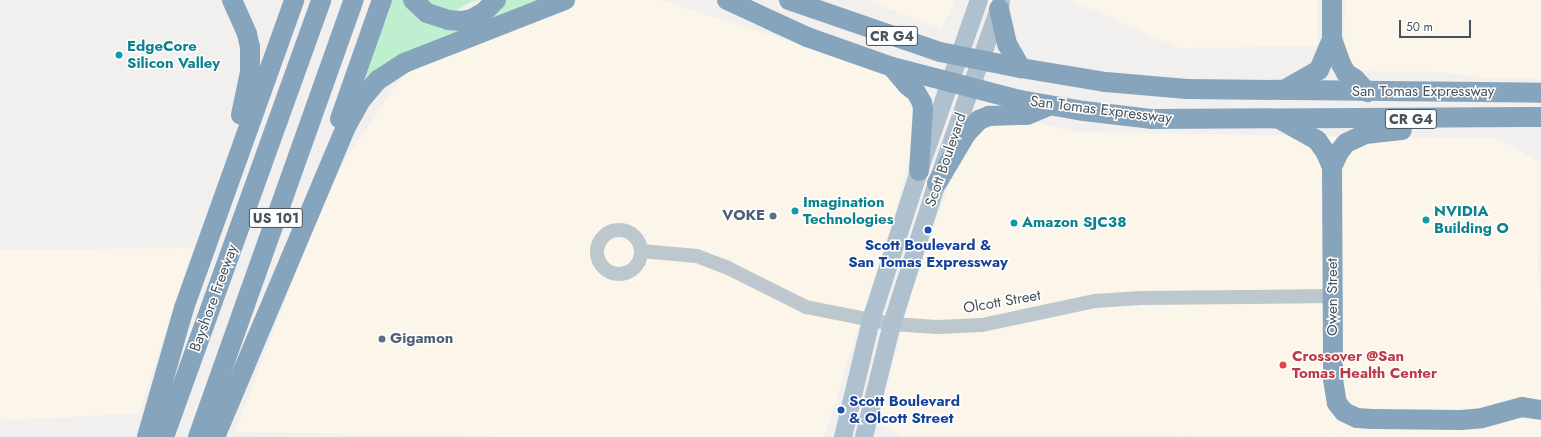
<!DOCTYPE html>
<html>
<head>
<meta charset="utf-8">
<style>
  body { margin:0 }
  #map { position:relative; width:1541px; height:437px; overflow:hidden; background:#f2efef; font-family:Jost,sans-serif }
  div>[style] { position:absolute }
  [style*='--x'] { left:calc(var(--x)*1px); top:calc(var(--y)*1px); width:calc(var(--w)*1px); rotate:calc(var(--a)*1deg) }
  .commercial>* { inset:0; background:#fcf5e9 }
  .green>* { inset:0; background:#beefcf }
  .minor>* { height:14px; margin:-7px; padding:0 7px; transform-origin:7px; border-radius:7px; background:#bdc7ce }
  .minor>.ring { margin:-7px; padding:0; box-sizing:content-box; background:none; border:14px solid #bdc7ce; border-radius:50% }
  .major>* { height:18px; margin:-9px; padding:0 9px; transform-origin:9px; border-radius:9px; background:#afc0ce }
  .highway>* { height:20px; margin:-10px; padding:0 10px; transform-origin:10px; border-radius:10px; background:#87a4bd }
  .dots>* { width:11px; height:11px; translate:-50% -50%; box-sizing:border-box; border:2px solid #fff; border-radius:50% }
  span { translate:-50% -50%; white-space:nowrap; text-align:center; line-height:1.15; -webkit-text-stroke:3px #fff; paint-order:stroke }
  .shield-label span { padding:1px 3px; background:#fff; border:1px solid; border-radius:3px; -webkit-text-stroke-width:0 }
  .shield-label { font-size:14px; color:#47535c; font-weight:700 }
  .culture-label { font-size:15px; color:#0d838f; font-weight:700 }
  .left { translate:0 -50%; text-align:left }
  .street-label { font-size:15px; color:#47535c }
  .service-label { font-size:15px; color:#4e5e75; font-weight:700 }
  .right { translate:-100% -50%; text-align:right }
  .transit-label { font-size:15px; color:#164399; font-weight:700 }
  .health-label { font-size:15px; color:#be3a42; font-weight:700 }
  .scale { position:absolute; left:1399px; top:20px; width:72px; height:18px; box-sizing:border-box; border:2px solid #47535c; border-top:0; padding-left:5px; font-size:12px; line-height:14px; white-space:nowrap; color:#47535c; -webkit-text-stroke:3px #fff; paint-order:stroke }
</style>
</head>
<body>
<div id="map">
  <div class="commercial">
    <i style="clip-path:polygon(577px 0,660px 0,928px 85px,896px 210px,824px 437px,526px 437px,235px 432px,333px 178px,406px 71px)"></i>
    <i style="clip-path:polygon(867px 0,955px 0,941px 29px)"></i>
    <i style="clip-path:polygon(1071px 0,1317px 0,1317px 46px,1180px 48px)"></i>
    <i style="clip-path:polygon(1345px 0,1541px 0,1541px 79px,1484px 78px,1444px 72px,1361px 71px,1354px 68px,1344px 52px)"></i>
    <i style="clip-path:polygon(992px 110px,1072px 132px,1499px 139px,1539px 162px,1538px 268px,1541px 303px,1541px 437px,903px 435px,877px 423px,916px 276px,950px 182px)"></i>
    <i style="clip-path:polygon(193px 248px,139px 413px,0 421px,0 250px)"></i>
  </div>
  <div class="green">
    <i style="clip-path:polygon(389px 0,405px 0,459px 28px,463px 33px,356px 89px,376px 34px,385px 23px,390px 9px)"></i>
    <i style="clip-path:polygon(426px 0,479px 0,471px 2px,455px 11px,448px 11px,433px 6px)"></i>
    <i style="clip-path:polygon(505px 0,556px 0,498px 23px,491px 16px)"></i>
  </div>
  <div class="minor">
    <i class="ring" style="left:597px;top:230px;width:30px;height:30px"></i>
    <i style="--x:641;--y:251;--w:56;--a:5.1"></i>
    <i style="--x:697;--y:256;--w:31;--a:21"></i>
    <i style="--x:726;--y:267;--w:89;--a:26.6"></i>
    <i style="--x:806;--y:307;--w:88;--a:11.2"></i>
    <i style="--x:892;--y:324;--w:45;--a:3.8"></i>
    <i style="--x:937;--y:327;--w:45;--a:-2.5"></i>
    <i style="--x:982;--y:325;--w:116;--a:-12"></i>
    <i style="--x:1095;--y:301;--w:46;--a:-3.7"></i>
    <i style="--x:1141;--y:298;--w:192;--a:-0.6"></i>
  </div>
  <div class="major">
    <i style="--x:843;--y:437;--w:120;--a:-76.5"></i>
    <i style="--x:871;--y:320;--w:157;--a:-72.1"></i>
    <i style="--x:919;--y:171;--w:181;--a:-70.7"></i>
    <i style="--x:864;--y:437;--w:116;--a:-76.1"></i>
    <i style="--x:892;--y:324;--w:148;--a:-72.3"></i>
    <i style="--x:937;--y:183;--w:191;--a:-70.4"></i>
  </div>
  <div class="highway">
    <i style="--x:232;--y:0;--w:37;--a:66"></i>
    <i style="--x:247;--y:34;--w:13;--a:77"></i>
    <i style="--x:250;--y:47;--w:25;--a:90"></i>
    <i style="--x:250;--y:72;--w:44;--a:101.8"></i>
    <i style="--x:413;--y:0;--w:19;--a:43"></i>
    <i style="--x:427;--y:13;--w:22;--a:18"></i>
    <i style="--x:448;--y:20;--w:13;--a:4"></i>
    <i style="--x:461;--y:21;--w:11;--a:-10"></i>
    <i style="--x:472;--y:19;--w:14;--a:-30"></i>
    <i style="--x:484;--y:12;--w:17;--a:-45"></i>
    <i style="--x:727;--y:0;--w:88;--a:24.8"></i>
    <i style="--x:807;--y:37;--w:90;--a:19.4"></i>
    <i style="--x:892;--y:67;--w:132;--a:14.5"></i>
    <i style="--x:1020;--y:100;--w:65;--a:9.8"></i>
    <i style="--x:1084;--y:111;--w:67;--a:6.8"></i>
    <i style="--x:1151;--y:119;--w:390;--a:-0.3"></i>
    <i style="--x:789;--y:0;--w:160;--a:19"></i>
    <i style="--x:940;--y:52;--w:83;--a:11.2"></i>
    <i style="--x:1021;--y:68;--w:86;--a:9.4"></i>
    <i style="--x:1106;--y:82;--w:81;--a:4.9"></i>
    <i style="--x:1187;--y:89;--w:354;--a:0.6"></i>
    <i style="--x:1332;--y:0;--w:39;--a:90"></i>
    <i style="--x:1332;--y:39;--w:27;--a:70"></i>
    <i style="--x:1341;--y:64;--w:10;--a:61"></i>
    <i style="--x:1346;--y:73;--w:11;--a:34"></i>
    <i style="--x:1355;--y:79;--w:18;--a:47"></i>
    <i style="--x:999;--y:9;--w:36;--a:77"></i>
    <i style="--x:1007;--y:44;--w:28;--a:60"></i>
    <i style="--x:892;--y:67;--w:23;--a:50"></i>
    <i style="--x:907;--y:85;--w:11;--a:38"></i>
    <i style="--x:916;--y:92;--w:13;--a:61"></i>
    <i style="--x:922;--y:103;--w:6;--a:81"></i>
    <i style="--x:923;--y:109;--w:62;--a:93.7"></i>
    <i style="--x:1284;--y:90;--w:40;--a:-29.7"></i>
    <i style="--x:1319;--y:70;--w:34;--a:-67"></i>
    <i style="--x:340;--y:119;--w:126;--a:-70.6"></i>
    <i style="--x:1281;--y:120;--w:41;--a:29.1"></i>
    <i style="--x:1317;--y:140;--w:16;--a:55"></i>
    <i style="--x:1326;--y:153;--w:15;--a:67"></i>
    <i style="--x:1332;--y:167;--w:212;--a:89.7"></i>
    <i style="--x:1333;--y:379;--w:24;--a:81"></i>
    <i style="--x:1337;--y:403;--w:11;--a:52"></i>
    <i style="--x:1344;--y:412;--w:14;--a:25"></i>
    <i style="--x:1357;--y:418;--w:15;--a:4"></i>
    <i style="--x:1372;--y:419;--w:89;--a:0.6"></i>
    <i style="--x:1461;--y:420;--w:21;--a:-5"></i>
    <i style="--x:1482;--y:418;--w:41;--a:-15.4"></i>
    <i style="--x:1522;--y:407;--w:19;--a:9"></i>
    <i style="--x:1332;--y:167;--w:17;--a:-65"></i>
    <i style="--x:1339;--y:152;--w:11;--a:-52"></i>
    <i style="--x:1346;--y:143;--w:21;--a:-25"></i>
    <i style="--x:1365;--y:134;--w:37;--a:-6"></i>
    <i style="--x:937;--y:183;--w:57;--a:-59.4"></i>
    <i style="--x:966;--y:134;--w:19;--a:-47"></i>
    <i style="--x:979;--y:120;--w:11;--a:-22"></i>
    <i style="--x:989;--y:116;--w:38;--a:-2"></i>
    <i style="--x:1027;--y:115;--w:23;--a:-23"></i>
    <i style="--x:147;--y:437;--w:134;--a:-74"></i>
    <i style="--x:184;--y:308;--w:327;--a:-70.3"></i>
    <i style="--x:164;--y:437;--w:464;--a:-70.2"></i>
    <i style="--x:198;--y:437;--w:464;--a:-70.4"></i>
    <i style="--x:215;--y:437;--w:339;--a:-67.1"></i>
    <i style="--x:347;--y:125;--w:29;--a:-61"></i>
    <i style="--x:361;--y:100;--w:26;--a:-50"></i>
    <i style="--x:378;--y:80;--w:31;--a:-33"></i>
    <i style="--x:404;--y:63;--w:173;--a:-21.4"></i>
  </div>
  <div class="dots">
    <i style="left:119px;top:55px;background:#0f9aa8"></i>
    <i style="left:795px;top:211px;background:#0f9aa8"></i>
    <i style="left:773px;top:216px;background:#5c6f8a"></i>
    <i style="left:1426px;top:220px;background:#0f9aa8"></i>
    <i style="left:1014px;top:223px;background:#0f9aa8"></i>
    <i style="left:928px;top:230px;background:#1a4fb4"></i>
    <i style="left:382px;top:339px;background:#5c6f8a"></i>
    <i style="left:1283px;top:365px;background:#e0444e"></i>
    <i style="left:841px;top:410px;background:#1a4fb4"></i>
  </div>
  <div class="shield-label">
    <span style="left:892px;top:36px">CR G4</span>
    <span style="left:1411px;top:119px">CR G4</span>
    <span style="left:276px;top:218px">US 101</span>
  </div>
  <div class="culture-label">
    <span class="left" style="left:127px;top:55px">EdgeCore<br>Silicon Valley</span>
    <span class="left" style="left:803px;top:211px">Imagination<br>Technologies</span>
    <span class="left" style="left:1434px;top:220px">NVIDIA<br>Building O</span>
    <span class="left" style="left:1022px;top:223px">Amazon SJC38</span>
  </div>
  <div class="street-label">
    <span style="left:1423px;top:92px">San Tomas Expressway</span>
    <span style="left:1101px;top:110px;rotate:7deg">San Tomas Expressway</span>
    <span style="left:946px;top:160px;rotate:-71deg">Scott Boulevard</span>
    <span style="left:1333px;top:297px;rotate:-90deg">Owen Street</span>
    <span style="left:214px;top:298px;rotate:-70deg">Bayshore Freeway</span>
    <span style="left:1002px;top:302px;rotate:-10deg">Olcott Street</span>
  </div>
  <div class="service-label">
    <span class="right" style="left:765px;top:216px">VOKE</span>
    <span class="left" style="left:390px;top:339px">Gigamon</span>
  </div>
  <div class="transit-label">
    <span style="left:928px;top:254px">Scott Boulevard &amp;<br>San Tomas Expressway</span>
    <span class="left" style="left:849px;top:410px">Scott Boulevard<br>&amp; Olcott Street</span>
  </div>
  <div class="health-label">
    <span class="left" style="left:1292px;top:365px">Crossover @San<br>Tomas Health Center</span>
  </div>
  <div class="scale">50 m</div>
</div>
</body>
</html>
